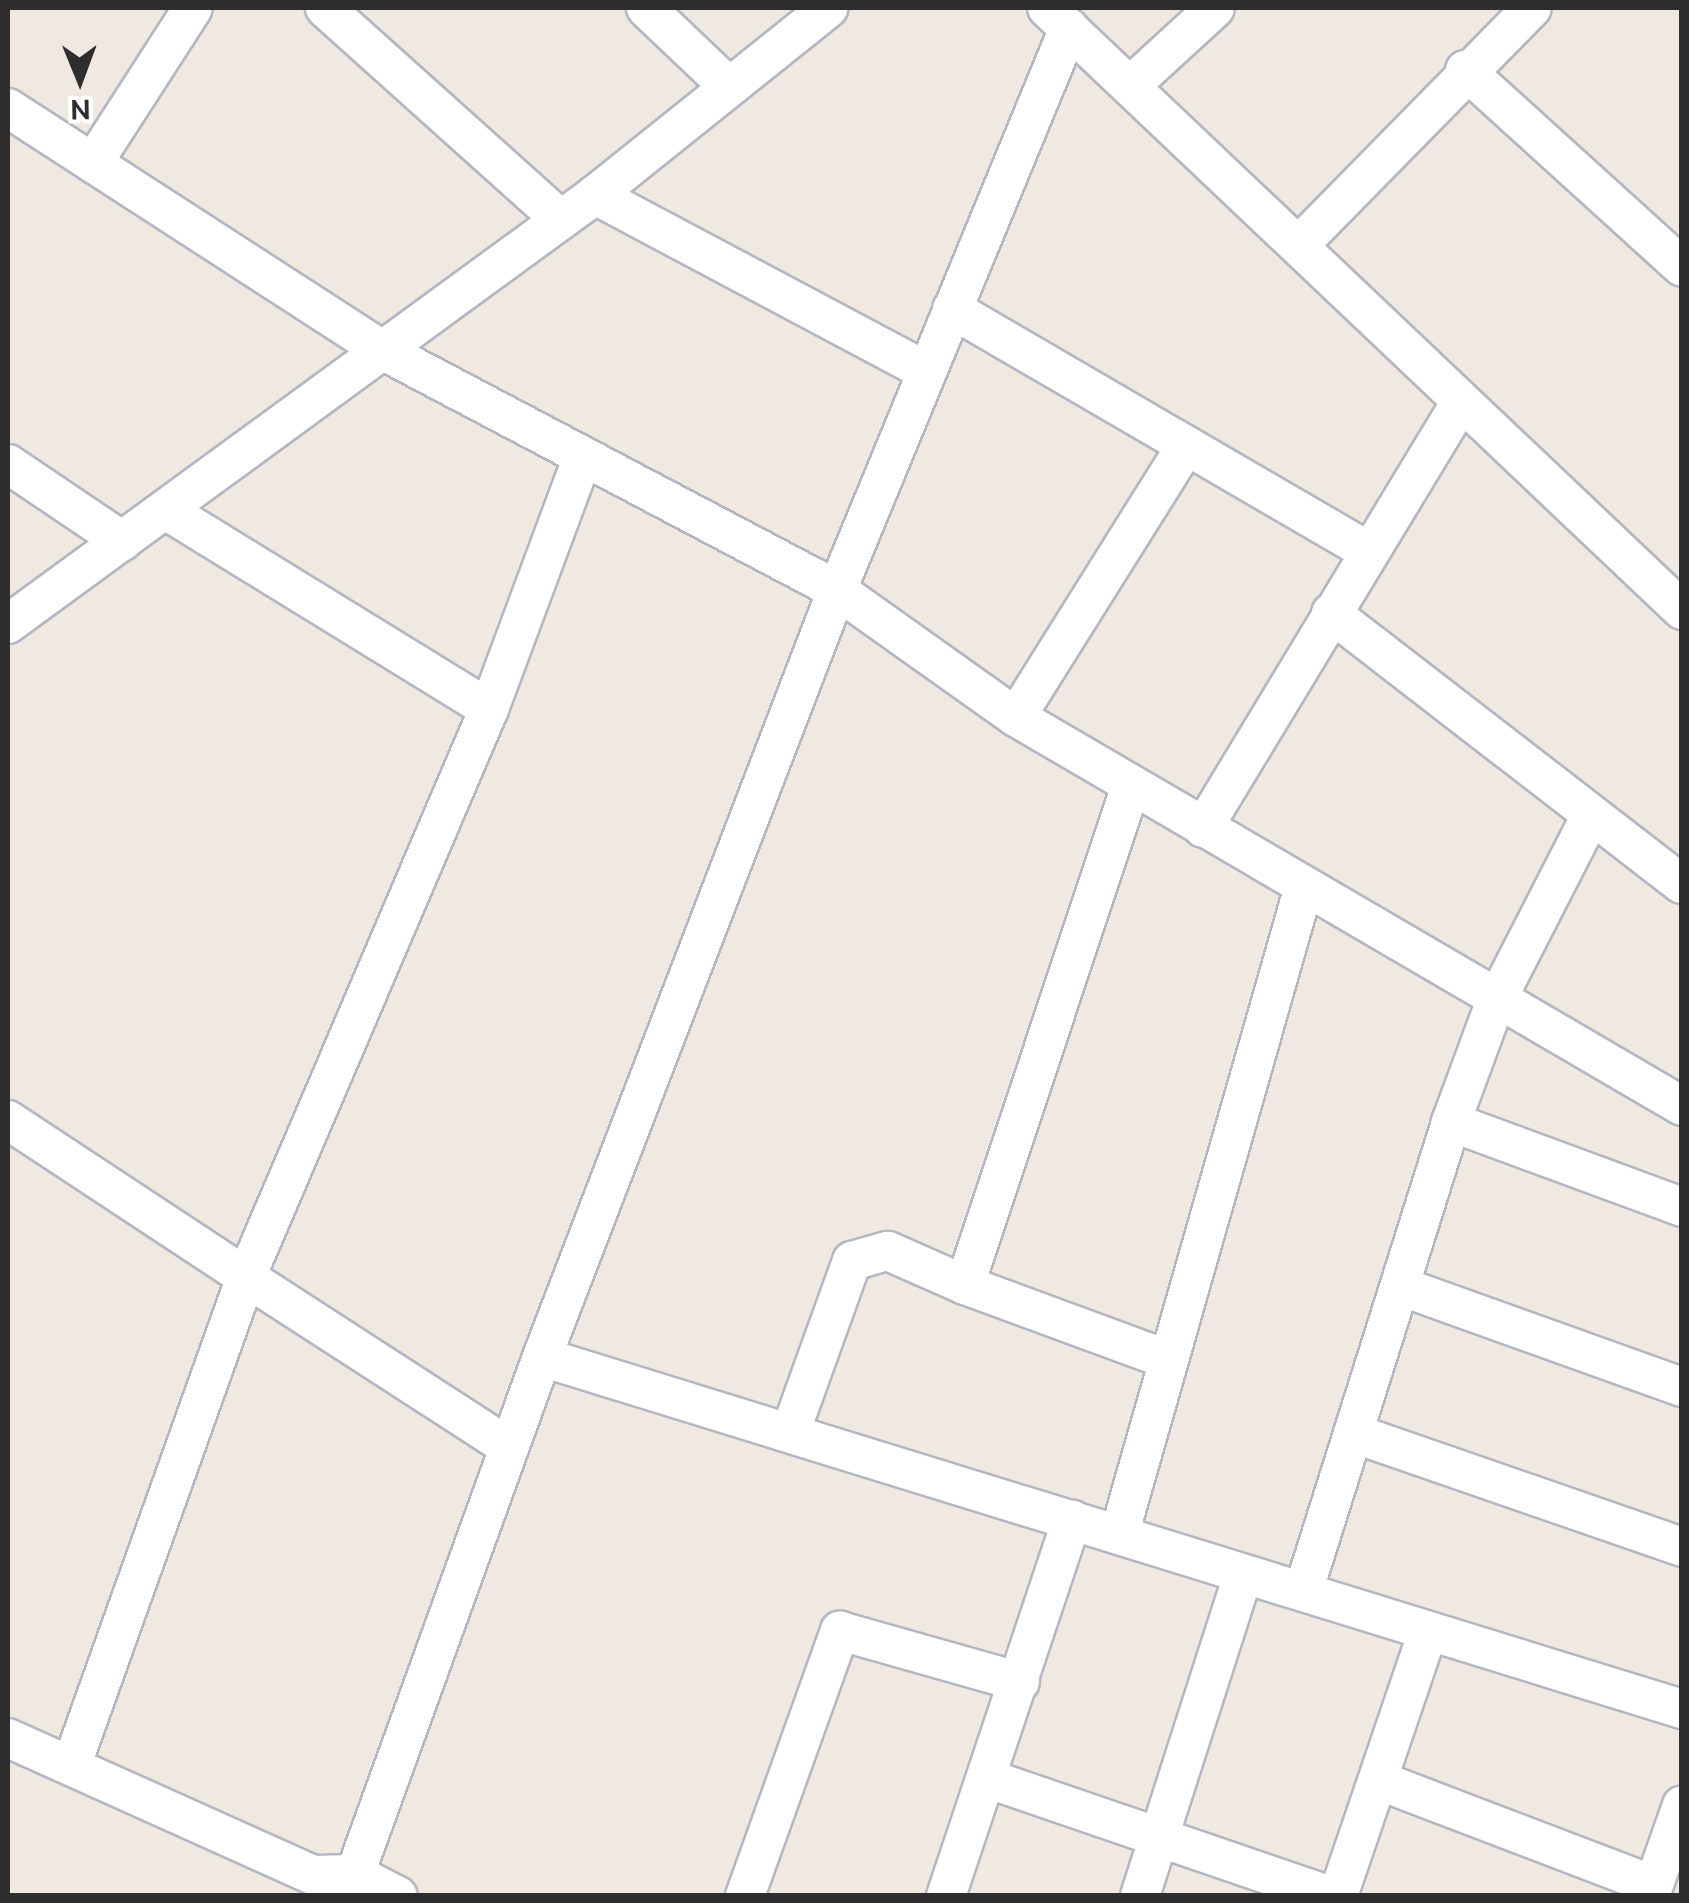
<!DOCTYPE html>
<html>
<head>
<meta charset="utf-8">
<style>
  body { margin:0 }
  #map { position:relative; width:1689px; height:1903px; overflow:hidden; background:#efe9e1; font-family:Ubuntu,sans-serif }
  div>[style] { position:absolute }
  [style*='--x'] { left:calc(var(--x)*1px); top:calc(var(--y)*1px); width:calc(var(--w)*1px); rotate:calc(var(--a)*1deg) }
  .roads { filter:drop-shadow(2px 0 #b4b7c1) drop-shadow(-2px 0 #b4b7c1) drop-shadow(0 2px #b4b7c1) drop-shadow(0 -2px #b4b7c1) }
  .minor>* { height:38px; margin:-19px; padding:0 19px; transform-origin:19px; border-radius:19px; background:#fff }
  span { translate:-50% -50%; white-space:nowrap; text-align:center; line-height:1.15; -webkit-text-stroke:10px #fff; paint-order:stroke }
  .frame { position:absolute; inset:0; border:10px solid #2e2e2e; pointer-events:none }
  .north { position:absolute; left:30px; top:30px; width:100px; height:100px; -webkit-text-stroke:8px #fff; paint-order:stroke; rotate:179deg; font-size:28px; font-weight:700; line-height:40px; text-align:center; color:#2e2e2e }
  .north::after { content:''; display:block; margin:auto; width:35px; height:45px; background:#2e2e2e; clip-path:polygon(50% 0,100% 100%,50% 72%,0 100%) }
</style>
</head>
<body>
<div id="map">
  <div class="roads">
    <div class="minor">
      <i style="--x:325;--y:8;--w:312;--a:41.9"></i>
      <i style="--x:646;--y:8;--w:112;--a:43.5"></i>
      <i style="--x:1047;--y:8;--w:875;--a:43.47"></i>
      <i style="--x:1465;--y:70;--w:293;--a:42.2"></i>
      <i style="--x:1130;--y:86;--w:115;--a:-42.5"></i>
      <i style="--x:8;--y:108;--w:443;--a:32.9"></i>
      <i style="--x:380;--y:349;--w:517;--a:27.81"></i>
      <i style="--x:837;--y:590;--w:219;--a:35.4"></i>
      <i style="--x:1016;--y:717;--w:771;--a:30.29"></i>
      <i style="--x:93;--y:163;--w:184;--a:-57.2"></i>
      <i style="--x:595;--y:195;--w:373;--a:28"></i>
      <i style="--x:1299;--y:245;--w:332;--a:-45.5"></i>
      <i style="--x:952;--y:309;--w:478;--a:30.2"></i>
      <i style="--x:8;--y:464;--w:138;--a:34"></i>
      <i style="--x:169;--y:512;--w:376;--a:31.6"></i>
      <i style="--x:489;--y:709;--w:270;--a:-69.6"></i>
      <i style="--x:1331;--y:613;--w:443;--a:37.7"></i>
      <i style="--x:8;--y:624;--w:727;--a:-36.16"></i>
      <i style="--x:595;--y:195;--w:299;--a:-38.7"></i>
      <i style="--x:1016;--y:717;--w:320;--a:-57.9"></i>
      <i style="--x:1203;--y:828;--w:494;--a:-58.8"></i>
      <i style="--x:8;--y:1120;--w:285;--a:33.4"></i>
      <i style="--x:246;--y:1277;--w:618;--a:-66.84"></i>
      <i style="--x:1451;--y:1122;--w:246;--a:20.2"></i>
      <i style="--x:965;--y:1285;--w:217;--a:20.2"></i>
      <i style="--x:1400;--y:1286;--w:300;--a:19.7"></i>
      <i style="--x:542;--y:1357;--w:1193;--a:17.16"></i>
      <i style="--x:790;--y:1433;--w:183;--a:-70.2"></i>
      <i style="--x:852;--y:1261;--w:37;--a:-16"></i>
      <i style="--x:888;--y:1251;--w:84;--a:23.8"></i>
      <i style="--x:965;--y:1285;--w:527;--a:-71.63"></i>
      <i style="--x:1353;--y:1433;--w:348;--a:19.1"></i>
      <i style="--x:1119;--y:1535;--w:671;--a:-74.08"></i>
      <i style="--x:1304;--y:1589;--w:490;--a:-72.5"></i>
      <i style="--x:1451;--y:1122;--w:127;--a:-69.7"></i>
      <i style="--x:1495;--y:1003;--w:207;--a:-62.9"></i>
      <i style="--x:8;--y:1738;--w:334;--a:24.2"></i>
      <i style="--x:313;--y:1875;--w:42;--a:-1.4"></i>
      <i style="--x:355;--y:1874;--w:48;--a:27.1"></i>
      <i style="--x:72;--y:1764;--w:517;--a:-70.34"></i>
      <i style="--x:246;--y:1277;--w:313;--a:32.9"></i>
      <i style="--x:989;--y:1779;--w:361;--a:18.9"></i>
      <i style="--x:1383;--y:1782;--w:289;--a:20.9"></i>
      <i style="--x:347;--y:1896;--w:573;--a:-70.11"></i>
      <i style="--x:542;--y:1357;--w:822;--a:-68.96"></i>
      <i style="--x:837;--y:590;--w:608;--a:-67.57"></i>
      <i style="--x:745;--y:1896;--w:282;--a:-70.3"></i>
      <i style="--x:840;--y:1631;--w:187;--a:15.8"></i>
      <i style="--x:946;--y:1896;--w:397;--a:-71.5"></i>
      <i style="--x:1140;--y:1896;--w:333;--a:-72.2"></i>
      <i style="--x:1338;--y:1896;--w:276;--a:-71.2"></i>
      <i style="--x:1650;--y:1896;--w:96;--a:-70.6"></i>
    </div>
  </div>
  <div class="frame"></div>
  <div class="north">N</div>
</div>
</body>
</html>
